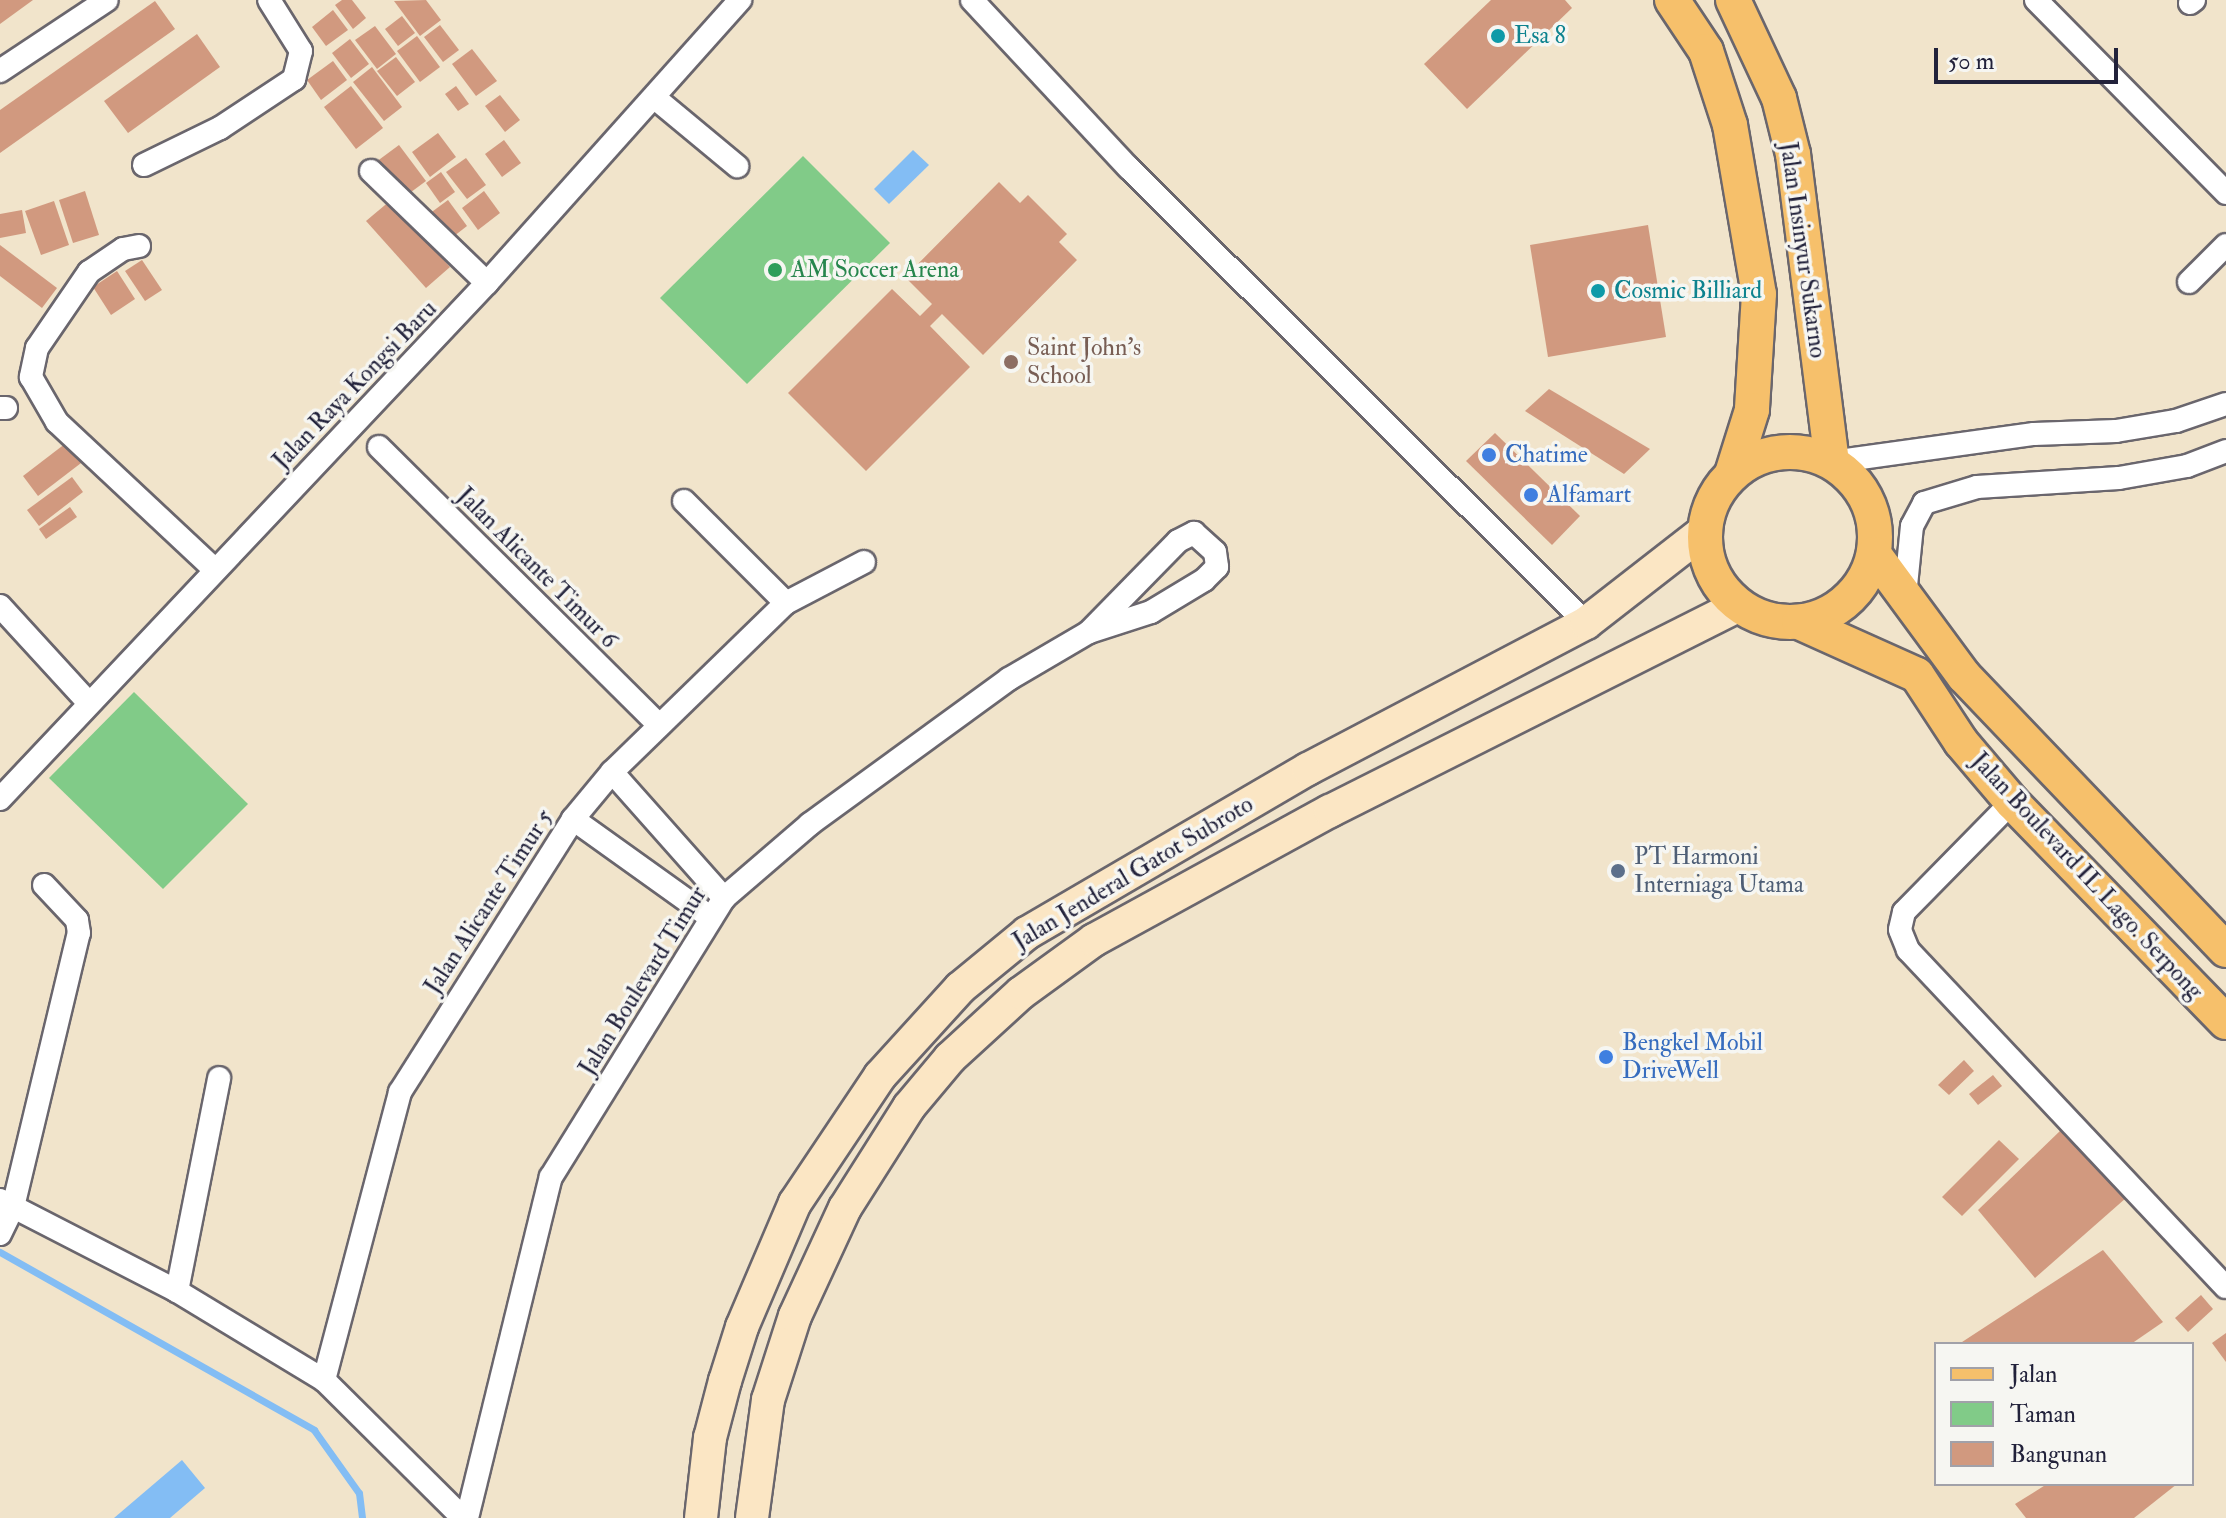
<!DOCTYPE html>
<html>
<head>
<meta charset="utf-8">
<style>
  body { margin:0 }
  #map { position:relative; width:2226px; height:1518px; overflow:hidden; background:#f1e4cb; font-family:"IM FELL Double Pica",serif }
  div>[style] { position:absolute }
  [style*='--x'] { left:calc(var(--x)*1px); top:calc(var(--y)*1px); width:calc(var(--w)*1px); rotate:calc(var(--a)*1deg) }
  .green>* { inset:0; background:#81cb88 }
  .water>* { inset:0; background:#83bdf4 }
  .stream>* { height:7px; margin:-3.5px; padding:0 3.5px; transform-origin:3.5px; border-radius:3.5px; background:#83bdf4 }
  .building>* { inset:0; background:#d1997f }
  .roads { filter:drop-shadow(2px 0 #6a666d) drop-shadow(-2px 0 #6a666d) drop-shadow(0 2px #6a666d) drop-shadow(0 -2px #6a666d) }
  .street>* { height:22px; margin:-11px; padding:0 11px; transform-origin:11px; border-radius:11px; background:#fff }
  .secondary>* { height:32px; margin:-16px; padding:0 16px; transform-origin:16px; border-radius:16px; background:#fbe6c4 }
  .primary>* { height:34px; margin:-17px; padding:0 17px; transform-origin:17px; border-radius:17px; background:#f6c06b }
  .primary>.ring { margin:-17px; padding:0; box-sizing:content-box; background:none; border:34px solid #f6c06b; border-radius:50% }
  .dots>* { width:22px; height:22px; translate:-50% -50%; box-sizing:border-box; border:4px solid #f6f6f2; border-radius:50% }
  span { translate:-50% -50%; white-space:nowrap; text-align:center; line-height:1.15; -webkit-text-stroke:7px #f6f6f2; paint-order:stroke }
  .culture-label { font-size:24px; color:#0d838f }
  .left { translate:0 -50%; text-align:left }
  .street-label { font-size:24px; color:#22223b }
  .leisure-label { font-size:24px; color:#27864d }
  .education-label { font-size:24px; color:#785e54 }
  .shop-label { font-size:24px; color:#366cbe }
  .service-label { font-size:24px; color:#4e5e75 }
  .legend { position:absolute; left:1934px; top:1342px; width:260px; height:144px; box-sizing:border-box; background:#f6f6f2; border:2px solid #a1a1a9; margin:0; padding:10px 14px; list-style:none; font-size:24px; color:#22223b }
  .legend li { display:flex; align-items:center; gap:16px; height:40px }
  .legend b { width:40px; border:2px solid #a1a1a9 }
  .scale { position:absolute; left:1934px; top:48px; width:184px; height:36px; box-sizing:border-box; border:4px solid #22223b; border-top:0; padding-left:10px; font-size:24px; line-height:28px; white-space:nowrap; color:#22223b; -webkit-text-stroke:6px #f6f6f2; paint-order:stroke }
</style>
</head>
<body>
<div id="map">
  <div class="green">
    <i style="clip-path:polygon(803px 156px,890px 243px,747px 384px,660px 298px)"></i>
    <i style="clip-path:polygon(134px 692px,248px 804px,163px 889px,49px 778px)"></i>
  </div>
  <div class="water">
    <i style="clip-path:polygon(913px 150px,929px 165px,889px 204px,874px 189px)"></i>
    <i style="clip-path:polygon(182px 1460px,205px 1488px,170px 1518px,114px 1518px)"></i>
  </div>
  <div class="stream">
    <i style="--x:0;--y:1252;--w:361;--a:29.5"></i>
    <i style="--x:314;--y:1430;--w:77;--a:54.5"></i>
    <i style="--x:359;--y:1493;--w:25;--a:83"></i>
  </div>
  <div class="building">
    <i style="clip-path:polygon(0 0,33px 0,0 24px)"></i>
    <i style="clip-path:polygon(342px 0,352px 0,366px 18px,353px 29px,335px 5px)"></i>
    <i style="clip-path:polygon(426px 0,441px 20px,420px 36px,394px 1px)"></i>
    <i style="clip-path:polygon(1491px 0,1565px 0,1572px 8px,1467px 109px,1424px 64px)"></i>
    <i style="clip-path:polygon(155px 1px,175px 29px,0 153px,0 110px)"></i>
    <i style="clip-path:polygon(333px 10px,348px 30px,326px 46px,312px 27px)"></i>
    <i style="clip-path:polygon(402px 16px,415px 33px,398px 46px,385px 29px)"></i>
    <i style="clip-path:polygon(440px 25px,459px 50px,443px 62px,424px 37px)"></i>
    <i style="clip-path:polygon(375px 26px,396px 54px,377px 69px,355px 40px)"></i>
    <i style="clip-path:polygon(197px 34px,220px 67px,128px 133px,104px 101px)"></i>
    <i style="clip-path:polygon(417px 36px,440px 67px,420px 82px,397px 51px)"></i>
    <i style="clip-path:polygon(350px 39px,369px 64px,351px 78px,332px 53px)"></i>
    <i style="clip-path:polygon(472px 49px,497px 81px,476px 96px,452px 64px)"></i>
    <i style="clip-path:polygon(396px 57px,415px 82px,397px 96px,377px 71px)"></i>
    <i style="clip-path:polygon(333px 61px,347px 80px,321px 100px,307px 80px)"></i>
    <i style="clip-path:polygon(372px 67px,402px 107px,384px 121px,353px 82px)"></i>
    <i style="clip-path:polygon(351px 86px,383px 128px,356px 149px,324px 107px)"></i>
    <i style="clip-path:polygon(456px 86px,469px 104px,458px 111px,445px 94px)"></i>
    <i style="clip-path:polygon(500px 95px,520px 120px,505px 132px,485px 106px)"></i>
    <i style="clip-path:polygon(438px 133px,456px 157px,430px 177px,412px 152px)"></i>
    <i style="clip-path:polygon(504px 140px,521px 163px,502px 177px,485px 154px)"></i>
    <i style="clip-path:polygon(399px 145px,426px 181px,403px 198px,376px 162px)"></i>
    <i style="clip-path:polygon(466px 158px,486px 185px,467px 199px,446px 172px)"></i>
    <i style="clip-path:polygon(441px 172px,455px 192px,440px 203px,426px 183px)"></i>
    <i style="clip-path:polygon(999px 182px,1020px 203px,1028px 195px,1067px 234px,1059px 242px,1077px 260px,983px 355px,942px 314px,930px 326px,970px 367px,866px 471px,788px 393px,892px 289px,920px 316px,932px 304px,905px 277px)"></i>
    <i style="clip-path:polygon(85px 191px,99px 235px,73px 243px,59px 200px)"></i>
    <i style="clip-path:polygon(484px 191px,500px 213px,478px 230px,462px 208px)"></i>
    <i style="clip-path:polygon(391px 200px,450px 267px,426px 288px,366px 221px)"></i>
    <i style="clip-path:polygon(448px 200px,467px 226px,449px 240px,429px 214px)"></i>
    <i style="clip-path:polygon(54px 201px,69px 245px,41px 255px,25px 211px)"></i>
    <i style="clip-path:polygon(22px 210px,26px 233px,0 238px,0 214px)"></i>
    <i style="clip-path:polygon(1648px 225px,1666px 337px,1548px 357px,1530px 245px)"></i>
    <i style="clip-path:polygon(0 245px,57px 288px,42px 308px,0 276px)"></i>
    <i style="clip-path:polygon(142px 260px,162px 290px,145px 301px,125px 271px)"></i>
    <i style="clip-path:polygon(117px 271px,135px 299px,111px 315px,93px 287px)"></i>
    <i style="clip-path:polygon(1549px 389px,1650px 449px,1624px 474px,1525px 411px)"></i>
    <i style="clip-path:polygon(1495px 433px,1580px 516px,1552px 545px,1466px 461px)"></i>
    <i style="clip-path:polygon(70px 440px,85px 460px,38px 496px,23px 476px)"></i>
    <i style="clip-path:polygon(72px 477px,83px 492px,39px 526px,27px 510px)"></i>
    <i style="clip-path:polygon(70px 507px,77px 517px,46px 539px,39px 529px)"></i>
    <i style="clip-path:polygon(1964px 1060px,1974px 1071px,1949px 1095px,1938px 1085px)"></i>
    <i style="clip-path:polygon(1993px 1075px,2002px 1086px,1978px 1105px,1969px 1094px)"></i>
    <i style="clip-path:polygon(2061px 1130px,2126px 1198px,2035px 1278px,1978px 1210px)"></i>
    <i style="clip-path:polygon(1999px 1140px,2019px 1159px,1962px 1216px,1942px 1197px)"></i>
    <i style="clip-path:polygon(2103px 1250px,2163px 1322px,2131px 1344px,1959px 1344px)"></i>
    <i style="clip-path:polygon(2201px 1295px,2213px 1309px,2188px 1332px,2175px 1318px)"></i>
    <i style="clip-path:polygon(2226px 1333px,2226px 1362px,2212px 1343px)"></i>
    <i style="clip-path:polygon(2047px 1484px,2177px 1484px,2134px 1518px,2026px 1518px,2015px 1504px)"></i>
  </div>
  <div class="roads">
    <div class="street">
      <i style="--x:972;--y:0;--w:229;--a:47"></i>
      <i style="--x:1128;--y:167;--w:646;--a:44.87"></i>
      <i style="--x:2036;--y:0;--w:271;--a:45.4"></i>
      <i style="--x:2190;--y:3;--w:5;--a:-37"></i>
      <i style="--x:0;--y:71;--w:128;--a:-33.6"></i>
      <i style="--x:655;--y:98;--w:107;--a:39.7"></i>
      <i style="--x:144;--y:165;--w:85;--a:-26"></i>
      <i style="--x:220;--y:128;--w:89;--a:-33.5"></i>
      <i style="--x:294;--y:79;--w:29;--a:-76"></i>
      <i style="--x:301;--y:51;--w:60;--a:-122.1"></i>
      <i style="--x:371;--y:171;--w:161;--a:44"></i>
      <i style="--x:139;--y:246;--w:16;--a:169"></i>
      <i style="--x:123;--y:249;--w:41;--a:145.9"></i>
      <i style="--x:89;--y:272;--w:92;--a:124.4"></i>
      <i style="--x:37;--y:348;--w:30;--a:102"></i>
      <i style="--x:31;--y:377;--w:52;--a:60"></i>
      <i style="--x:57;--y:422;--w:216;--a:43.1"></i>
      <i style="--x:2189;--y:282;--w:52;--a:-45"></i>
      <i style="--x:0;--y:408;--w:6;--a:0"></i>
      <i style="--x:379;--y:447;--w:395;--a:44.8"></i>
      <i style="--x:1832;--y:462;--w:204;--a:-7.9"></i>
      <i style="--x:2034;--y:434;--w:82;--a:-2.1"></i>
      <i style="--x:2116;--y:431;--w:61;--a:-9.5"></i>
      <i style="--x:2176;--y:421;--w:53;--a:-18.8"></i>
      <i style="--x:684;--y:501;--w:144;--a:45"></i>
      <i style="--x:1905;--y:596;--w:70;--a:-84.3"></i>
      <i style="--x:1912;--y:526;--w:26;--a:-62"></i>
      <i style="--x:1924;--y:503;--w:55;--a:-16.8"></i>
      <i style="--x:1977;--y:487;--w:142;--a:-3.6"></i>
      <i style="--x:2119;--y:478;--w:69;--a:-10"></i>
      <i style="--x:2187;--y:466;--w:42;--a:-21"></i>
      <i style="--x:0;--y:606;--w:132;--a:47.5"></i>
      <i style="--x:612;--y:772;--w:169;--a:48.4"></i>
      <i style="--x:0;--y:799;--w:710;--a:-46.66"></i>
      <i style="--x:487;--y:283;--w:380;--a:-48.2"></i>
      <i style="--x:2012;--y:802;--w:154;--a:134.5"></i>
      <i style="--x:1904;--y:912;--w:18;--a:103"></i>
      <i style="--x:1900;--y:930;--w:22;--a:68"></i>
      <i style="--x:1908;--y:950;--w:463;--a:46.7"></i>
      <i style="--x:573;--y:819;--w:168;--a:35.6"></i>
      <i style="--x:0;--y:1200;--w:199;--a:27.2"></i>
      <i style="--x:177;--y:1291;--w:172;--a:31.2"></i>
      <i style="--x:324;--y:1380;--w:196;--a:44.8"></i>
      <i style="--x:0;--y:1234;--w:30;--a:-64"></i>
      <i style="--x:13;--y:1207;--w:282;--a:-76.5"></i>
      <i style="--x:79;--y:933;--w:13;--a:-99"></i>
      <i style="--x:77;--y:920;--w:48;--a:-133.3"></i>
      <i style="--x:177;--y:1291;--w:217;--a:-78.8"></i>
      <i style="--x:324;--y:1380;--w:298;--a:-75.2"></i>
      <i style="--x:400;--y:1092;--w:323;--a:-57.6"></i>
      <i style="--x:573;--y:819;--w:61;--a:-50.3"></i>
      <i style="--x:612;--y:772;--w:243;--a:-44.2"></i>
      <i style="--x:786;--y:603;--w:88;--a:-27.7"></i>
      <i style="--x:467;--y:1518;--w:351;--a:-76.2"></i>
      <i style="--x:551;--y:1177;--w:328;--a:-58.2"></i>
      <i style="--x:724;--y:898;--w:113;--a:-40.7"></i>
      <i style="--x:810;--y:824;--w:246;--a:-36.1"></i>
      <i style="--x:1009;--y:679;--w:93;--a:-30.4"></i>
      <i style="--x:1089;--y:632;--w:127;--a:-45.6"></i>
      <i style="--x:1178;--y:541;--w:18;--a:-27"></i>
      <i style="--x:1194;--y:533;--w:28;--a:42"></i>
      <i style="--x:1215;--y:552;--w:15;--a:82"></i>
      <i style="--x:1217;--y:567;--w:18;--a:135"></i>
      <i style="--x:1204;--y:580;--w:62;--a:148.9"></i>
      <i style="--x:1151;--y:612;--w:65;--a:162.1"></i>
    </div>
    <div class="secondary">
      <i style="--x:701;--y:1518;--w:81;--a:-83.6"></i>
      <i style="--x:710;--y:1438;--w:59;--a:-75.3"></i>
      <i style="--x:725;--y:1381;--w:57;--a:-72.5"></i>
      <i style="--x:742;--y:1327;--w:135;--a:-66.9"></i>
      <i style="--x:795;--y:1203;--w:153;--a:-56.2"></i>
      <i style="--x:880;--y:1076;--w:119;--a:-47.7"></i>
      <i style="--x:960;--y:988;--w:87;--a:-39.4"></i>
      <i style="--x:1027;--y:933;--w:325;--a:-30.3"></i>
      <i style="--x:1308;--y:769;--w:314;--a:-27.7"></i>
      <i style="--x:1586;--y:623;--w:150;--a:-37.9"></i>
      <i style="--x:752;--y:1518;--w:119;--a:-82.3"></i>
      <i style="--x:768;--y:1400;--w:88;--a:-72.2"></i>
      <i style="--x:795;--y:1316;--w:119;--a:-65.2"></i>
      <i style="--x:845;--y:1208;--w:120;--a:-57.6"></i>
      <i style="--x:909;--y:1107;--w:64;--a:-50.1"></i>
      <i style="--x:950;--y:1058;--w:96;--a:-42.5"></i>
      <i style="--x:1021;--y:993;--w:90;--a:-36"></i>
      <i style="--x:1094;--y:940;--w:269;--a:-28.7"></i>
      <i style="--x:1330;--y:811;--w:457;--a:-26.7"></i>
    </div>
    <div class="primary">
      <i style="--x:1672;--y:0;--w:61;--a:56.3"></i>
      <i style="--x:1706;--y:51;--w:78;--a:72"></i>
      <i style="--x:1730;--y:125;--w:171;--a:80.3"></i>
      <i style="--x:1759;--y:294;--w:116;--a:93.5"></i>
      <i style="--x:1752;--y:410;--w:67;--a:107.4"></i>
      <i style="--x:1733;--y:0;--w:108;--a:64.9"></i>
      <i style="--x:1779;--y:98;--w:58;--a:76"></i>
      <i style="--x:1793;--y:154;--w:310;--a:82.8"></i>
      <i class="ring" style="left:1705px;top:452px;width:136px;height:136px"></i>
      <i style="--x:1874;--y:554;--w:152;--a:53.6"></i>
      <i style="--x:1964;--y:676;--w:379;--a:46.3"></i>
      <i style="--x:1799;--y:622;--w:129;--a:24.2"></i>
      <i style="--x:1917;--y:675;--w:80;--a:56.7"></i>
      <i style="--x:1961;--y:742;--w:79;--a:49.6"></i>
      <i style="--x:2012;--y:802;--w:307;--a:45.8"></i>
    </div>
  </div>
  <div class="dots">
    <i style="left:1498px;top:36px;background:#0f9aa8"></i>
    <i style="left:775px;top:270px;background:#2e9e5b"></i>
    <i style="left:1598px;top:291px;background:#0f9aa8"></i>
    <i style="left:1011px;top:362px;background:#8d6e63"></i>
    <i style="left:1489px;top:455px;background:#3f7fe0"></i>
    <i style="left:1531px;top:495px;background:#3f7fe0"></i>
    <i style="left:1618px;top:871px;background:#5c6f8a"></i>
    <i style="left:1606px;top:1057px;background:#3f7fe0"></i>
  </div>
  <div class="culture-label">
    <span class="left" style="left:1514px;top:36px">Esa 8</span>
    <span class="left" style="left:1614px;top:291px">Cosmic Billiard</span>
  </div>
  <div class="street-label">
    <span style="left:1803px;top:250px;rotate:82deg">Jalan Insinyur Sukarno</span>
    <span style="left:355px;top:385px;rotate:-46deg">Jalan Raya Kongsi Baru</span>
    <span style="left:537px;top:568px;rotate:45deg">Jalan Alicante Timur 6</span>
    <span style="left:1133px;top:873px;rotate:-31deg">Jalan Jenderal Gatot Subroto</span>
    <span style="left:2087px;top:876px;rotate:47deg">Jalan Boulevard IL Lago. Serpong</span>
    <span style="left:489px;top:902px;rotate:-57deg">Jalan Alicante Timur 5</span>
    <span style="left:643px;top:981px;rotate:-58deg">Jalan Boulevard Timur</span>
  </div>
  <div class="leisure-label">
    <span class="left" style="left:791px;top:270px">AM Soccer Arena</span>
  </div>
  <div class="education-label">
    <span class="left" style="left:1027px;top:362px">Saint John's<br>School</span>
  </div>
  <div class="shop-label">
    <span class="left" style="left:1505px;top:455px">Chatime</span>
    <span class="left" style="left:1547px;top:495px">Alfamart</span>
    <span class="left" style="left:1622px;top:1057px">Bengkel Mobil<br>DriveWell</span>
  </div>
  <div class="service-label">
    <span class="left" style="left:1634px;top:871px">PT Harmoni<br>Interniaga Utama</span>
  </div>
  <ul class="legend">
  <li><b style="height:10px;background:#f6c06b"></b>Jalan</li>
  <li><b style="height:22px;background:#81cb88"></b>Taman</li>
  <li><b style="height:22px;background:#d1997f"></b>Bangunan</li>
  </ul>
  <div class="scale">50 m</div>
</div>
</body>
</html>
